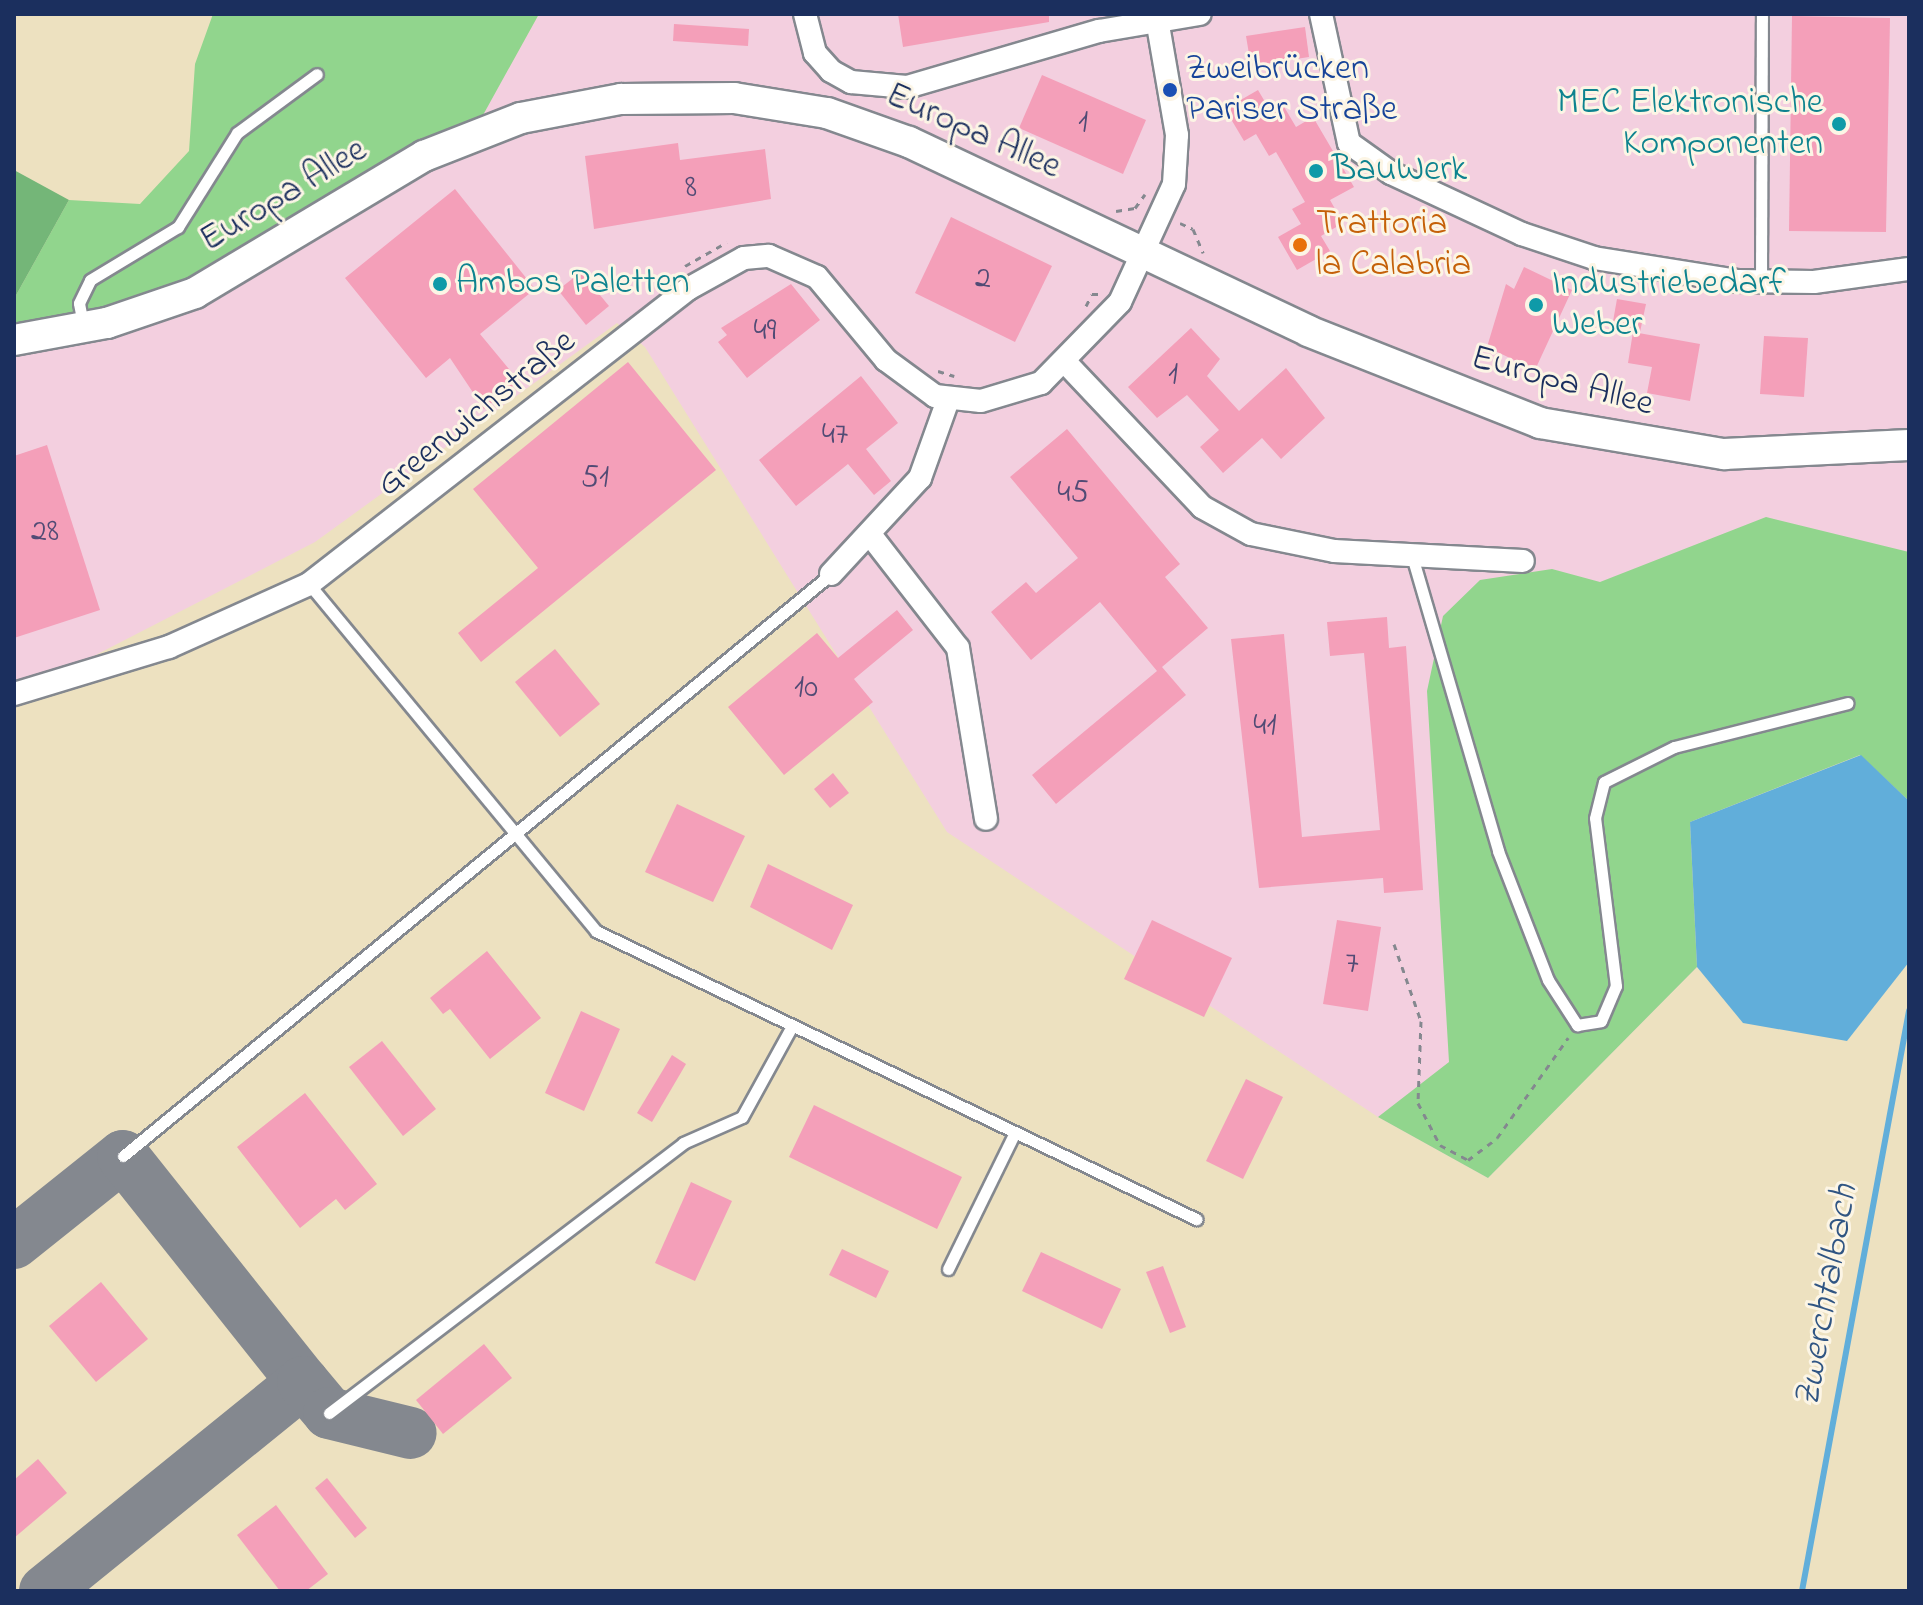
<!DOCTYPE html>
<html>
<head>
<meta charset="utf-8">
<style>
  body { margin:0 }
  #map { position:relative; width:1923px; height:1605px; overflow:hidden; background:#ede1c0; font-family:"Indie Flower",sans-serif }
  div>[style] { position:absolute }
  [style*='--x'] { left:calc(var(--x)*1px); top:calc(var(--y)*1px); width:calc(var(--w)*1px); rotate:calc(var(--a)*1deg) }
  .built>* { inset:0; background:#f3cfdf }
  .green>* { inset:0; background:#91d58d }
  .forest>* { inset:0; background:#74b678 }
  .water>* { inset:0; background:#61aeda }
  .stream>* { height:6px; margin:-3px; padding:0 3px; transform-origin:3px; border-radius:3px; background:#61aeda }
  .taxiway>* { height:52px; margin:-26px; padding:0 26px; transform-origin:26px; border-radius:26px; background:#84888f }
  .building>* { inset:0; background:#f49fb9 }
  .path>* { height:3px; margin-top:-1.5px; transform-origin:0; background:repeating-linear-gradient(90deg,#84888f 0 6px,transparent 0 12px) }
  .roads { filter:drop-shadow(2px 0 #84888f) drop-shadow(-2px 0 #84888f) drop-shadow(0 2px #84888f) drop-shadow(0 -2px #84888f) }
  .lane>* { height:11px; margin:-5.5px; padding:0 5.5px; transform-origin:5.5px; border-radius:5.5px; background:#fff }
  .street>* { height:22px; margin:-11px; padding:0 11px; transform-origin:11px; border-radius:11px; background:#fff }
  .secondary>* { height:30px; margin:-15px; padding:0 15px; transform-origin:15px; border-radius:15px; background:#fff }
  .dots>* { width:22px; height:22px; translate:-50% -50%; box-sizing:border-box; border:4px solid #fcf5e5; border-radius:50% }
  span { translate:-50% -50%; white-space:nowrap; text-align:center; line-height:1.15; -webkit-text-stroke:6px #fcf5e5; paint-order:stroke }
  .number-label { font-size:32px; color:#514b75 }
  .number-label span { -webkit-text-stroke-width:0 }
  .transit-label { font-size:36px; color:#164399 }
  .left { translate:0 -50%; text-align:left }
  .culture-label { font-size:36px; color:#0d838f }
  .right { translate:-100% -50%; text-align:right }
  .street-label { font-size:36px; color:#1b2f5e }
  .food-label { font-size:36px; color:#c56008 }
  .water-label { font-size:38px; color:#305583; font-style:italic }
  .frame { position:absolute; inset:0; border:16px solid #1b2f5e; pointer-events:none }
</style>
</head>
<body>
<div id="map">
  <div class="built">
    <i style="clip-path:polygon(539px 14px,1909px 14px,1909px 707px,1600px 746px,1697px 967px,1488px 1178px,1378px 1117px,947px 832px,645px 347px,617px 323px,315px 542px,14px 697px,14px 340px,471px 135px)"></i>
  </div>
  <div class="green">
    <i style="clip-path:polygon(213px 14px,539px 14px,472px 135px,248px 265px,14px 340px,14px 299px,69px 200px,140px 204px,189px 151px,195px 64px)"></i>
    <i style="clip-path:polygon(1766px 517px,1909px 552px,1909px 801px,1860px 755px,1690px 822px,1697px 967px,1488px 1178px,1378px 1117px,1449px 1062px,1427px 691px,1443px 616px,1480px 580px,1552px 569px,1600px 582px)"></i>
  </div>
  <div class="forest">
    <i style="clip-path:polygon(14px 170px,69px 200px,14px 299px)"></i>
  </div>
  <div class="water">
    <i style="clip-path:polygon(1861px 755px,1909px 801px,1909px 962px,1847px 1041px,1743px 1023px,1697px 967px,1690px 822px)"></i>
  </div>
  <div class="stream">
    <i style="--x:1802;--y:1591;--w:590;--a:-79.55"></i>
  </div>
  <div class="taxiway">
    <i style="--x:14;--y:1243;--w:139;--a:-38.6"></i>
    <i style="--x:123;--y:1156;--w:289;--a:51.5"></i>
    <i style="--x:45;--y:1591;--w:332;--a:-39"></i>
    <i style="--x:303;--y:1382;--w:40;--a:50"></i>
    <i style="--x:329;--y:1413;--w:84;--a:13.7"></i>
  </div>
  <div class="building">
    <i style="clip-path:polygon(898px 14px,1049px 14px,1049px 22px,903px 47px)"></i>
    <i style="clip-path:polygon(1792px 16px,1890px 18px,1886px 232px,1789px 231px)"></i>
    <i style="clip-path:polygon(674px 24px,749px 29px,748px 46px,673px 41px)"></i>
    <i style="clip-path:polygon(1305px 27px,1309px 57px,1251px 66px,1246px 36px)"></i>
    <i style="clip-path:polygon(1042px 75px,1146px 120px,1123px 174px,1019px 128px)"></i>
    <i style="clip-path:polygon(1258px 90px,1271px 112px,1283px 105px,1296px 127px,1313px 117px,1354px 187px,1330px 200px,1343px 223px,1321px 236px,1330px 251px,1297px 270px,1278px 237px,1301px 224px,1292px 209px,1305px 202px,1276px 152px,1269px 156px,1256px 134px,1244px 141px,1225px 109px)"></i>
    <i style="clip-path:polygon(678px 143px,680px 160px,765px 149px,771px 199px,594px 229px,585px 156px)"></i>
    <i style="clip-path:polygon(455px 189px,535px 289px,480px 334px,519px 381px,484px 409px,450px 358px,426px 378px,345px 278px)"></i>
    <i style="clip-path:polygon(951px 217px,1052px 266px,1015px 342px,915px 293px)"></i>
    <i style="clip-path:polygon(1524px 267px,1572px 290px,1535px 370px,1487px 347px,1506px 284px,1514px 289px)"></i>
    <i style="clip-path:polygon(581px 272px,609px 306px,586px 325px,558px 290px)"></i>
    <i style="clip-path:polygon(791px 284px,820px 320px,747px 378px,718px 342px,727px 335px,721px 328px)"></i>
    <i style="clip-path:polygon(1617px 299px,1646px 304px,1640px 332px,1612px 327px)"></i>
    <i style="clip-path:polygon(1191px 328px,1220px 359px,1207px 376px,1239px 411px,1286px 368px,1325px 418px,1281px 459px,1262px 438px,1223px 473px,1200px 447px,1219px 430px,1187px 395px,1157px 418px,1128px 387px)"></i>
    <i style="clip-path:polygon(1633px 332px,1700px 344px,1690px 401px,1647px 393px,1652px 367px,1628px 363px)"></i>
    <i style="clip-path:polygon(1764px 336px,1808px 338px,1804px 397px,1760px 394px)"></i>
    <i style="clip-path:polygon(628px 362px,716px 470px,481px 662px,458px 633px,538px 568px,473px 489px)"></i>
    <i style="clip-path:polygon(861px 376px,898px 423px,866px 449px,891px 481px,874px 495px,848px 464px,796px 506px,759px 460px)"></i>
    <i style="clip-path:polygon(1067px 429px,1180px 564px,1165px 577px,1208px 628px,1162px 667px,1186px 695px,1056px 804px,1032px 775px,1157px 671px,1100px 602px,1031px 660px,991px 612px,1026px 582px,1036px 593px,1078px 558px,1010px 477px)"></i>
    <i style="clip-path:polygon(47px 445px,100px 610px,14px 638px,14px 456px)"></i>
    <i style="clip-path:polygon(897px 610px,913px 630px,854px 679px,873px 702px,784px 775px,728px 707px,817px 633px,838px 658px)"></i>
    <i style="clip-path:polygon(1387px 617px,1389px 648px,1406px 646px,1423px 890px,1384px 893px,1383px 878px,1259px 888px,1231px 639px,1284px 634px,1302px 837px,1380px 830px,1364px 653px,1330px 656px,1327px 622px)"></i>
    <i style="clip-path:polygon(555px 649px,600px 704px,560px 737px,515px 682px)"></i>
    <i style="clip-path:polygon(833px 773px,849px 793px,830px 808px,814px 789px)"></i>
    <i style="clip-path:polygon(677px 804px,745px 836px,713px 902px,645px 872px)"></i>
    <i style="clip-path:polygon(768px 864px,853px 905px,832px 950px,750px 907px)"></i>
    <i style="clip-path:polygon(1152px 920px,1232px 958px,1204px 1017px,1124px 979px)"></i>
    <i style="clip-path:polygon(1337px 920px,1381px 927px,1368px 1011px,1323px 1004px)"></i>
    <i style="clip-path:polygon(487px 951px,541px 1018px,490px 1059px,450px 1009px,443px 1014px,430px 998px)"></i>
    <i style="clip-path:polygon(581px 1011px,620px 1029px,584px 1111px,545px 1093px)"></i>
    <i style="clip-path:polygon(382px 1041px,436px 1109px,403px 1136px,349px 1067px)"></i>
    <i style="clip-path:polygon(672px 1055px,686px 1064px,652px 1122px,637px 1113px)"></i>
    <i style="clip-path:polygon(1246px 1079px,1283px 1097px,1243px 1179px,1206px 1161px)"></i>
    <i style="clip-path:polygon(305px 1093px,377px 1184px,345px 1210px,336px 1199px,300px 1228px,237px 1147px)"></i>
    <i style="clip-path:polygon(814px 1105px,962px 1177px,937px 1229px,789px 1157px)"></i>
    <i style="clip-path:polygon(691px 1182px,732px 1201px,695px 1281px,655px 1263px)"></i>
    <i style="clip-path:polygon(842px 1249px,889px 1271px,876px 1298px,829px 1275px)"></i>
    <i style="clip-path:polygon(1041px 1252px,1121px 1289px,1102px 1329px,1022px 1291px)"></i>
    <i style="clip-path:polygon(1163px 1266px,1186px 1327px,1170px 1333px,1146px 1272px)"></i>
    <i style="clip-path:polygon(101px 1282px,148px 1339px,96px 1382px,49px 1326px)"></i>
    <i style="clip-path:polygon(484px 1344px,512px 1378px,443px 1434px,416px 1400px)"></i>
    <i style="clip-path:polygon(38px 1459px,67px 1493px,14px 1538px,14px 1480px)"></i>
    <i style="clip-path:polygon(327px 1478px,367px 1528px,355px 1538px,315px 1488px)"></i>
    <i style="clip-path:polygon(276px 1505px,328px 1574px,306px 1591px,280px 1591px,237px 1535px)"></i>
  </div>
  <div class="path">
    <i style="--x:1116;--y:211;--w:19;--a:-9"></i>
    <i style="--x:1135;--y:208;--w:17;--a:-54"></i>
    <i style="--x:1180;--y:223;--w:14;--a:25"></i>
    <i style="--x:1193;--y:229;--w:26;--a:67"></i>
    <i style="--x:685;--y:266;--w:48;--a:-29.7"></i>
    <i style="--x:1086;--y:306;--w:13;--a:-63"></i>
    <i style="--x:1092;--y:294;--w:10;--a:0"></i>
    <i style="--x:938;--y:371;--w:17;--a:17"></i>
    <i style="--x:1394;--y:944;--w:82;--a:70.7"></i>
    <i style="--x:1421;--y:1021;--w:82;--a:92.1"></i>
    <i style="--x:1418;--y:1103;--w:47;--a:62.4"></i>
    <i style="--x:1440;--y:1145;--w:32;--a:28"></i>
    <i style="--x:1468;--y:1160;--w:36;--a:-37"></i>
    <i style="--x:1497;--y:1138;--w:123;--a:-54.6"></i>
  </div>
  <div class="roads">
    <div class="lane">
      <i style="--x:1761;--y:282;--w:268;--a:-89.8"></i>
      <i style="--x:83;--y:324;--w:21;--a:-101"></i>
      <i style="--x:79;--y:303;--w:25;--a:-64"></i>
      <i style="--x:90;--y:280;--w:103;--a:-31.1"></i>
      <i style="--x:178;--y:227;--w:111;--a:-57.9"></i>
      <i style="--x:237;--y:133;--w:99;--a:-36.4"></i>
      <i style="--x:1412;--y:556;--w:307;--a:73.7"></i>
      <i style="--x:1498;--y:851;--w:138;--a:68.8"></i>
      <i style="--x:1548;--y:980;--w:54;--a:57.2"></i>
      <i style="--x:1577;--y:1025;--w:24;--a:-9"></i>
      <i style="--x:1601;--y:1021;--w:38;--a:-67"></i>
      <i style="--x:1616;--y:986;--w:169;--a:-97.1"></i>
      <i style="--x:1595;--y:818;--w:37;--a:-76"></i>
      <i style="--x:1604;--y:782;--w:78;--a:-26.6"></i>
      <i style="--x:1674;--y:747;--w:179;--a:-14.2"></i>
      <i style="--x:309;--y:584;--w:450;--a:50.4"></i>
      <i style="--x:596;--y:931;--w:666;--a:25.64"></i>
      <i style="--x:123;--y:1156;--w:917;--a:-39.42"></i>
      <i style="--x:948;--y:1269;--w:150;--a:-63.9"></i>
      <i style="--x:329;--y:1413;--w:445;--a:-37.3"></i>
      <i style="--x:683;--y:1143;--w:64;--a:-23.8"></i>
      <i style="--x:742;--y:1117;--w:104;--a:-61.2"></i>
    </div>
    <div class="street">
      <i style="--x:805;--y:14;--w:40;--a:75.6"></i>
      <i style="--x:815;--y:53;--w:24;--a:48"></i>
      <i style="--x:831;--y:71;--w:23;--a:29"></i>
      <i style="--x:851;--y:82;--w:56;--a:5.1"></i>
      <i style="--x:907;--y:87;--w:200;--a:-16.3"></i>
      <i style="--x:1099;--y:31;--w:102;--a:-9.6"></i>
      <i style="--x:1321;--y:14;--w:132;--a:77.8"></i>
      <i style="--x:1349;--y:143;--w:52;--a:35.5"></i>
      <i style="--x:1391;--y:173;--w:145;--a:25"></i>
      <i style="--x:1522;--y:234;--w:76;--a:18.4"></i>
      <i style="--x:1594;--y:258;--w:146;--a:9.1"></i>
      <i style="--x:1738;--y:281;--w:76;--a:0.8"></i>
      <i style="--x:1814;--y:282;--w:96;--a:-7.8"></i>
      <i style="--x:1066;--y:363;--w:198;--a:46.6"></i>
      <i style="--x:1202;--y:507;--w:56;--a:28.9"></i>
      <i style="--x:1251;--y:534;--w:85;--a:11.6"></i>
      <i style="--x:1334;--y:551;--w:189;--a:3"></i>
      <i style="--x:872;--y:537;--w:140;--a:52.2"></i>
      <i style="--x:958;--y:648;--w:173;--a:80.7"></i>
      <i style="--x:831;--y:574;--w:131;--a:-47.2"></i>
      <i style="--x:920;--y:478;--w:83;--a:-70.3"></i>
      <i style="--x:14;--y:694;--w:162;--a:-16.9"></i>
      <i style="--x:169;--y:647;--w:154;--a:-24.2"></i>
      <i style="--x:309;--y:584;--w:480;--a:-37.9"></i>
      <i style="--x:688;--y:289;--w:64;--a:-29"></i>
      <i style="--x:744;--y:258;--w:25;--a:-5"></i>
      <i style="--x:769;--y:256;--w:52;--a:23.6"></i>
      <i style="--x:817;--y:277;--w:108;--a:50.3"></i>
      <i style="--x:886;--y:360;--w:61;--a:36.3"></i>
      <i style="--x:935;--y:396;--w:46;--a:6.2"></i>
      <i style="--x:981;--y:401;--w:63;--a:-16.7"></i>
      <i style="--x:1041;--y:383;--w:113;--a:-45.7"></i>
      <i style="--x:1120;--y:302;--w:130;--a:-65.4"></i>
      <i style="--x:1174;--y:184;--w:49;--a:-86.5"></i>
      <i style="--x:1177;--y:135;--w:123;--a:-99.8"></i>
    </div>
    <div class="secondary">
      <i style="--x:14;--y:340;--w:95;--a:-10.4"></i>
      <i style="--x:107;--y:323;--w:93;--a:-18.8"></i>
      <i style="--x:195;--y:293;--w:267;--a:-30.9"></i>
      <i style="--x:424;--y:156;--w:104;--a:-21.4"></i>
      <i style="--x:521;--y:118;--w:102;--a:-10.8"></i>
      <i style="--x:621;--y:99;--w:113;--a:-0.5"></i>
      <i style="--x:734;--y:98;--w:94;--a:9.2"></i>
      <i style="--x:827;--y:113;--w:87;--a:19.5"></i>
      <i style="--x:909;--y:142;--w:441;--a:25.3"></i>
      <i style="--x:1308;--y:331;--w:250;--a:21.6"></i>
      <i style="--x:1540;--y:423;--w:187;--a:9.6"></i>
      <i style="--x:1724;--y:454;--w:185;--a:-2.8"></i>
    </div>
  </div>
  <div class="dots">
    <i style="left:1170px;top:90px;background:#1a4fb4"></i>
    <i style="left:1839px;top:124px;background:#0f9aa8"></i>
    <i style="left:1316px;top:171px;background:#0f9aa8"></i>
    <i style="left:1300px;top:245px;background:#e8710a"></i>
    <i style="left:440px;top:284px;background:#0f9aa8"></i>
    <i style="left:1536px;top:305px;background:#0f9aa8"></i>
  </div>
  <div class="number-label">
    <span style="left:1083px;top:124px">1</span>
    <span style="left:691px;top:189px">8</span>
    <span style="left:983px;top:280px">2</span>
    <span style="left:765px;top:332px">49</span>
    <span style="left:1173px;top:376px">1</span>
    <span style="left:835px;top:436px">47</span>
    <span style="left:595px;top:479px">51</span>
    <span style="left:1073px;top:494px">45</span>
    <span style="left:45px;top:533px">28</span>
    <span style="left:806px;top:689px">10</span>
    <span style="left:1265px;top:727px">41</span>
    <span style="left:1352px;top:965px">7</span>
  </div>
  <div class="transit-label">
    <span class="left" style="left:1186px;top:90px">Zweibrücken<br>Pariser Straße</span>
  </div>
  <div class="culture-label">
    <span class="right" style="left:1823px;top:124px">MEC Elektronische<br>Komponenten</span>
    <span class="left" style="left:1332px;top:171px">BauWerk</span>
    <span class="left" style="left:456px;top:284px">Ambos Paletten</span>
    <span class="left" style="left:1552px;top:305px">Industriebedarf<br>Weber</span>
  </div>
  <div class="street-label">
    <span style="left:973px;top:132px;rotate:24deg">Europa Allee</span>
    <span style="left:284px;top:196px;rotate:-31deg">Europa Allee</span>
    <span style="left:1562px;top:382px;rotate:15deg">Europa Allee</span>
    <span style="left:477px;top:414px;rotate:-39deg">Greenwichstraße</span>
  </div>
  <div class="food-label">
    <span class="left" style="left:1316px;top:245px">Trattoria<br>la Calabria</span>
  </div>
  <div class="water-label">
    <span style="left:1828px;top:1296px;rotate:-80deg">Zwerchtalbach</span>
  </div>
  <div class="frame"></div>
</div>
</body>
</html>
